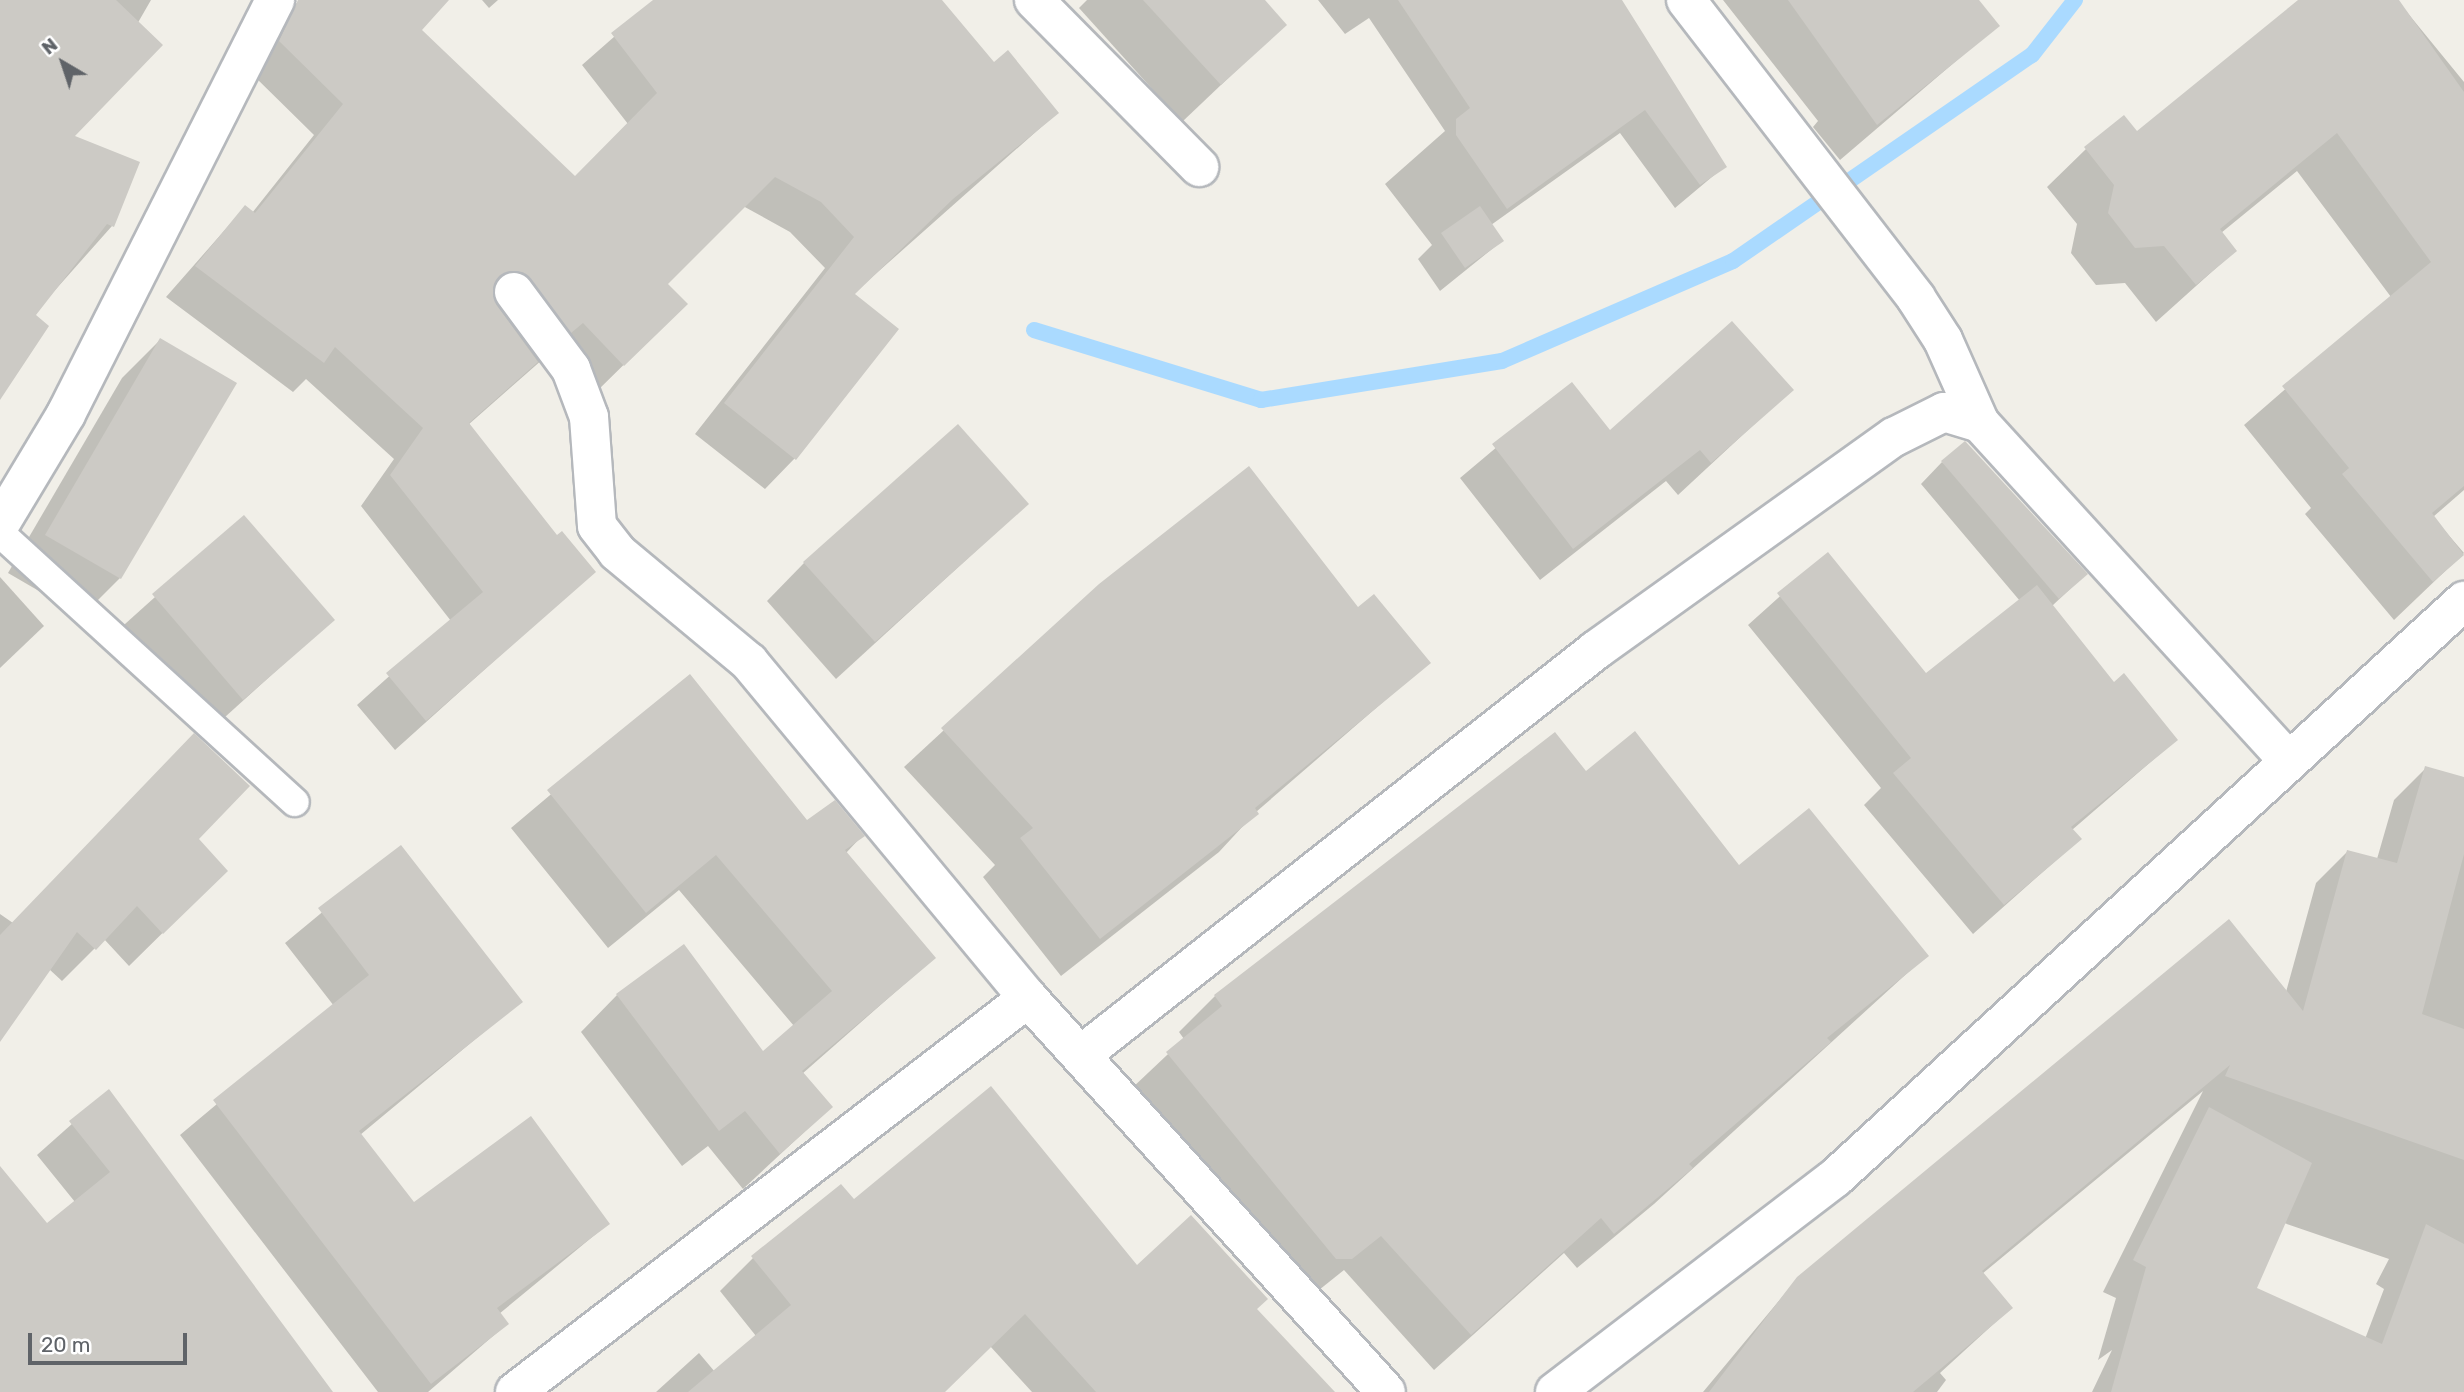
<!DOCTYPE html>
<html>
<head>
<meta charset="utf-8">
<style>
  body { margin:0 }
  #map { position:relative; width:2464px; height:1392px; overflow:hidden; background:#f1efe8; font-family:Rubik,sans-serif }
  div>[style] { position:absolute }
  [style*='--x'] { left:calc(var(--x)*1px); top:calc(var(--y)*1px); width:calc(var(--w)*1px); rotate:calc(var(--a)*1deg) }
  .shadow>* { inset:0; background:#0003 }
  .stream>* { height:16px; margin:-8px; padding:0 8px; transform-origin:8px; border-radius:8px; background:#aadaff }
  .building>* { inset:0; background:#cccac5 }
  .roads { filter:drop-shadow(2px 0 #b5b8bc) drop-shadow(-2px 0 #b5b8bc) drop-shadow(0 2px #b5b8bc) drop-shadow(0 -2px #b5b8bc) }
  .lane>* { height:28px; margin:-14px; padding:0 14px; transform-origin:14px; border-radius:14px; background:#fff }
  .street>* { height:38px; margin:-19px; padding:0 19px; transform-origin:19px; border-radius:19px; background:#fff }
  span { translate:-50% -50%; white-space:nowrap; text-align:center; line-height:1.15; -webkit-text-stroke:6px #fff; paint-order:stroke }
  .north { position:absolute; left:28px; top:28px; width:70px; height:70px; -webkit-text-stroke:5px #fff; paint-order:stroke; rotate:321deg; font-size:19px; font-weight:700; line-height:28px; text-align:center; color:#5f6368 }
  .north::after { content:''; display:block; margin:auto; width:24px; height:32px; background:#5f6368; clip-path:polygon(50% 0,100% 100%,50% 72%,0 100%) }
  .scale { position:absolute; left:28px; top:1333px; width:159px; height:32px; box-sizing:border-box; border:4px solid #5f6368; border-top:0; padding-left:9px; font-size:21px; line-height:24px; white-space:nowrap; color:#5f6368; -webkit-text-stroke:5px #fff; paint-order:stroke }
</style>
</head>
<body>
<div id="map">
  <div class="shadow">
    <i style="clip-path:polygon(0 0,151px 0,72px 137px,112px 226px,33px 315px,0 397px)"></i>
    <i style="clip-path:polygon(300px 0,447px 0,419px 30px,575px 178px,628px 124px,582px 65px,656px 0,940px 0,994px 64px,1057px 113px,853px 294px,795px 458px,765px 489px,695px 434px,825px 268px,790px 232px,743px 206px,666px 284px,655px 334px,593px 395px,551px 352px,468px 425px,556px 538px,593px 572px,395px 750px,357px 705px,451px 621px,361px 506px,394px 459px,306px 379px,293px 392px,166px 297px,245px 207px,252px 213px,314px 135px,250px 72px,267px 33px)"></i>
    <i style="clip-path:polygon(482px 0,498px 0,489px 8px)"></i>
    <i style="clip-path:polygon(1087px 0,1253px 0,1280px 29px,1182px 122px,1079px 8px)"></i>
    <i style="clip-path:polygon(1318px 0,1620px 0,1725px 166px,1675px 208px,1620px 133px,1491px 225px,1502px 241px,1440px 291px,1418px 259px,1432px 245px,1385px 184px,1445px 131px,1369px 18px,1345px 34px)"></i>
    <i style="clip-path:polygon(1723px 0,1976px 0,1997px 26px,1840px 160px,1813px 127px,1818px 121px)"></i>
    <i style="clip-path:polygon(2301px 0,2397px 0,2464px 82px,2464px 490px,2433px 517px,2464px 553px,2394px 620px,2305px 514px,2311px 508px,2244px 425px,2391px 297px,2297px 171px,2221px 233px,2235px 251px,2156px 322px,2125px 283px,2096px 285px,2071px 253px,2077px 224px,2047px 187px,2086px 149px,2137px 133px)"></i>
    <i style="clip-path:polygon(160px 340px,120px 578px,82px 616px,8px 573px,122px 378px)"></i>
    <i style="clip-path:polygon(1572px 384px,1610px 433px,1791px 390px,1678px 495px,1666px 481px,1540px 580px,1460px 478px)"></i>
    <i style="clip-path:polygon(1942px 462px,2086px 574px,2052px 606px,2114px 684px,2176px 740px,2072px 830px,2080px 839px,1973px 934px,1864px 805px,1881px 788px,1748px 625px,1827px 554px,1926px 675px,2020px 601px,1921px 484px)"></i>
    <i style="clip-path:polygon(1027px 504px,836px 679px,767px 601px,804px 563px)"></i>
    <i style="clip-path:polygon(244px 517px,332px 620px,204px 736px,115px 633px)"></i>
    <i style="clip-path:polygon(0 577px,44px 626px,0 668px)"></i>
    <i style="clip-path:polygon(1100px 586px,1358px 610px,1428px 663px,1256px 812px,1219px 852px,1061px 976px,983px 877px,995px 865px,904px 767px)"></i>
    <i style="clip-path:polygon(690px 677px,807px 822px,862px 836px,846px 853px,934px 958px,802px 1074px,831px 1107px,743px 1189px,708px 1146px,682px 1166px,581px 1032px,617px 995px,763px 1053px,794px 1026px,679px 890px,608px 948px,511px 828px)"></i>
    <i style="clip-path:polygon(evenodd,2426px 768px,2464px 779px,2464px 1392px,2092px 1392px,2112px 1350px,2098px 1360px,2116px 1298px,2103px 1292px,2203px 1091px,1982px 1274px,2011px 1308px,1940px 1373px,1946px 1380px,1937px 1392px,1703px 1392px,1798px 1278px,2286px 992px,2316px 883px,2347px 852px,2377px 859px,2394px 800px,2426px 768px,2284px 1223px,2389px 1259px,2376px 1284px,2384px 1289px,2365px 1339px,2254px 1289px,2284px 1223px)"></i>
    <i style="clip-path:polygon(1585px 773px,1739px 867px,1926px 956px,1654px 1204px,1577px 1268px,1564px 1253px,1434px 1370px,1344px 1270px,1314px 1294px,1131px 1089px,1184px 1039px,1179px 1032px,1215px 996px)"></i>
    <i style="clip-path:polygon(197px 839px,192px 904px,129px 966px,104px 939px,62px 981px,49px 969px,0 1034px,0 914px,13px 923px)"></i>
    <i style="clip-path:polygon(401px 847px,520px 1002px,360px 1135px,414px 1204px,608px 1224px,499px 1314px,507px 1324px,428px 1392px,378px 1392px,180px 1135px,334px 1006px,285px 943px)"></i>
    <i style="clip-path:polygon(109px 1091px,331px 1392px,0 1392px,0 1169px,47px 1226px,75px 1202px,37px 1155px)"></i>
    <i style="clip-path:polygon(854px 1202px,1137px 1268px,1255px 1309px,1333px 1392px,1032px 1392px,990px 1346px,943px 1392px,656px 1392px,699px 1353px,715px 1372px,756px 1336px,720px 1291px,753px 1258px)"></i>
  </div>
  <div class="stream">
    <i style="--x:1034;--y:330;--w:238;--a:17.1"></i>
    <i style="--x:1261;--y:400;--w:244;--a:-9.2"></i>
    <i style="--x:1502;--y:361;--w:252;--a:-23.4"></i>
    <i style="--x:1733;--y:261;--w:363;--a:-34.6"></i>
    <i style="--x:2032;--y:55;--w:70;--a:-52"></i>
  </div>
  <div class="building">
    <i style="clip-path:polygon(0 0,116px 0,163px 45px,75px 136px,140px 162px,114px 227px,107px 224px,36px 315px,49px 326px,0 400px)"></i>
    <i style="clip-path:polygon(298px 0,449px 0,422px 30px,575px 176px,657px 93px,611px 33px,653px 0,942px 0,994px 62px,1008px 50px,1059px 113px,953px 199px,855px 294px,899px 329px,796px 460px,724px 403px,854px 237px,821px 202px,775px 177px,668px 284px,688px 304px,624px 366px,583px 323px,571px 333px,523px 272px,500px 275px,494px 284px,496px 304px,538px 362px,469px 423px,557px 535px,562px 531px,596px 572px,426px 721px,386px 673px,483px 592px,390px 475px,423px 428px,335px 347px,324px 363px,195px 266px,245px 205px,255px 213px,343px 104px,279px 41px)"></i>
    <i style="clip-path:polygon(1143px 0,1265px 0,1287px 25px,1221px 85px)"></i>
    <i style="clip-path:polygon(1398px 0,1622px 0,1727px 167px,1700px 185px,1645px 110px,1507px 209px,1456px 135px,1456px 119px,1470px 108px)"></i>
    <i style="clip-path:polygon(1788px 0,1979px 0,2000px 26px,1877px 125px)"></i>
    <i style="clip-path:polygon(2298px 0,2399px 0,2464px 92px,2464px 486px,2432px 513px,2464px 555px,2433px 582px,2342px 474px,2349px 468px,2282px 386px,2431px 262px,2337px 133px,2220px 229px,2237px 251px,2196px 285px,2164px 246px,2135px 248px,2108px 213px,2114px 185px,2084px 147px,2124px 115px,2137px 131px)"></i>
    <i style="clip-path:polygon(1480px 206px,1504px 241px,1465px 268px,1441px 233px)"></i>
    <i style="clip-path:polygon(1732px 321px,1794px 390px,1711px 463px,1700px 450px,1573px 549px,1492px 444px,1572px 382px,1610px 430px)"></i>
    <i style="clip-path:polygon(160px 338px,237px 383px,121px 579px,45px 535px)"></i>
    <i style="clip-path:polygon(958px 424px,1029px 504px,875px 642px,803px 562px)"></i>
    <i style="clip-path:polygon(1965px 441px,2088px 574px,2059px 599px,1941px 461px)"></i>
    <i style="clip-path:polygon(1249px 466px,1358px 607px,1374px 594px,1431px 663px,1255px 808px,1259px 814px,1100px 939px,1020px 838px,1033px 828px,941px 728px,1099px 584px)"></i>
    <i style="clip-path:polygon(244px 515px,335px 620px,243px 700px,152px 594px)"></i>
    <i style="clip-path:polygon(1828px 552px,1926px 673px,2037px 585px,2114px 682px,2124px 673px,2178px 740px,2071px 827px,2082px 839px,2004px 905px,1893px 773px,1911px 758px,1777px 593px)"></i>
    <i style="clip-path:polygon(690px 674px,807px 820px,835px 800px,865px 836px,845px 850px,936px 958px,802px 1071px,833px 1107px,780px 1154px,745px 1111px,719px 1131px,616px 994px,684px 944px,763px 1051px,832px 991px,716px 855px,646px 913px,547px 790px)"></i>
    <i style="clip-path:polygon(1635px 731px,1739px 865px,1809px 808px,1929px 956px,1827px 1038px,1831px 1042px,1689px 1164px,1693px 1168px,1614px 1234px,1601px 1218px,1471px 1335px,1381px 1236px,1352px 1259px,1336px 1259px,1166px 1052px,1222px 1006px,1214px 995px,1555px 732px,1586px 771px)"></i>
    <i style="clip-path:polygon(194px 733px,250px 786px,199px 839px,228px 871px,163px 934px,137px 906px,96px 950px,77px 932px,0 1042px,0 935px)"></i>
    <i style="clip-path:polygon(2425px 766px,2464px 777px,2464px 854px,2422px 1014px,2464px 1029px,2464px 1160px,2225px 1076px,2230px 1065px,1982px 1271px,2013px 1308px,1913px 1392px,1709px 1392px,1797px 1277px,2229px 919px,2303px 1011px,2347px 850px,2397px 863px)"></i>
    <i style="clip-path:polygon(401px 845px,523px 1002px,359px 1131px,414px 1202px,531px 1116px,610px 1224px,497px 1308px,509px 1324px,431px 1384px,213px 1100px,369px 975px,318px 908px)"></i>
    <i style="clip-path:polygon(991px 1086px,1137px 1265px,1191px 1215px,1268px 1299px,1257px 1309px,1335px 1392px,1096px 1392px,1025px 1314px,945px 1392px,688px 1392px,791px 1305px,751px 1256px,841px 1184px,854px 1199px)"></i>
    <i style="clip-path:polygon(109px 1089px,333px 1392px,0 1392px,0 1166px,47px 1223px,110px 1172px,69px 1121px)"></i>
    <i style="clip-path:polygon(2209px 1107px,2312px 1163px,2257px 1288px,2382px 1344px,2426px 1224px,2464px 1244px,2464px 1392px,2111px 1392px,2146px 1267px,2133px 1260px)"></i>
  </div>
  <div class="roads">
    <div class="lane">
      <i style="--x:0;--y:533;--w:399;--a:42.4"></i>
    </div>
    <div class="street">
      <i style="--x:1034;--y:0;--w:235;--a:45.3"></i>
      <i style="--x:1686;--y:0;--w:376;--a:52.3"></i>
      <i style="--x:1916;--y:298;--w:50;--a:57.3"></i>
      <i style="--x:1943;--y:340;--w:91;--a:66"></i>
      <i style="--x:1980;--y:423;--w:457;--a:47.6"></i>
      <i style="--x:514;--y:292;--w:96;--a:53.5"></i>
      <i style="--x:571;--y:369;--w:51;--a:69.4"></i>
      <i style="--x:589;--y:417;--w:109;--a:85.8"></i>
      <i style="--x:597;--y:526;--w:33;--a:52"></i>
      <i style="--x:617;--y:552;--w:172;--a:39.8"></i>
      <i style="--x:749;--y:662;--w:437;--a:50.3"></i>
      <i style="--x:1028;--y:998;--w:532;--a:47.74"></i>
      <i style="--x:0;--y:524;--w:128;--a:-59"></i>
      <i style="--x:66;--y:414;--w:464;--a:-63.2"></i>
      <i style="--x:1081;--y:1055;--w:655;--a:-38.18"></i>
      <i style="--x:1596;--y:650;--w:366;--a:-35.6"></i>
      <i style="--x:1894;--y:437;--w:56;--a:-26.6"></i>
      <i style="--x:1944;--y:412;--w:38;--a:17"></i>
      <i style="--x:515;--y:1392;--w:647;--a:-37.53"></i>
      <i style="--x:1555;--y:1392;--w:352;--a:-37.4"></i>
      <i style="--x:1835;--y:1178;--w:854;--a:-42.53"></i>
    </div>
  </div>
  <div class="north">N</div>
  <div class="scale">20 m</div>
</div>
</body>
</html>
